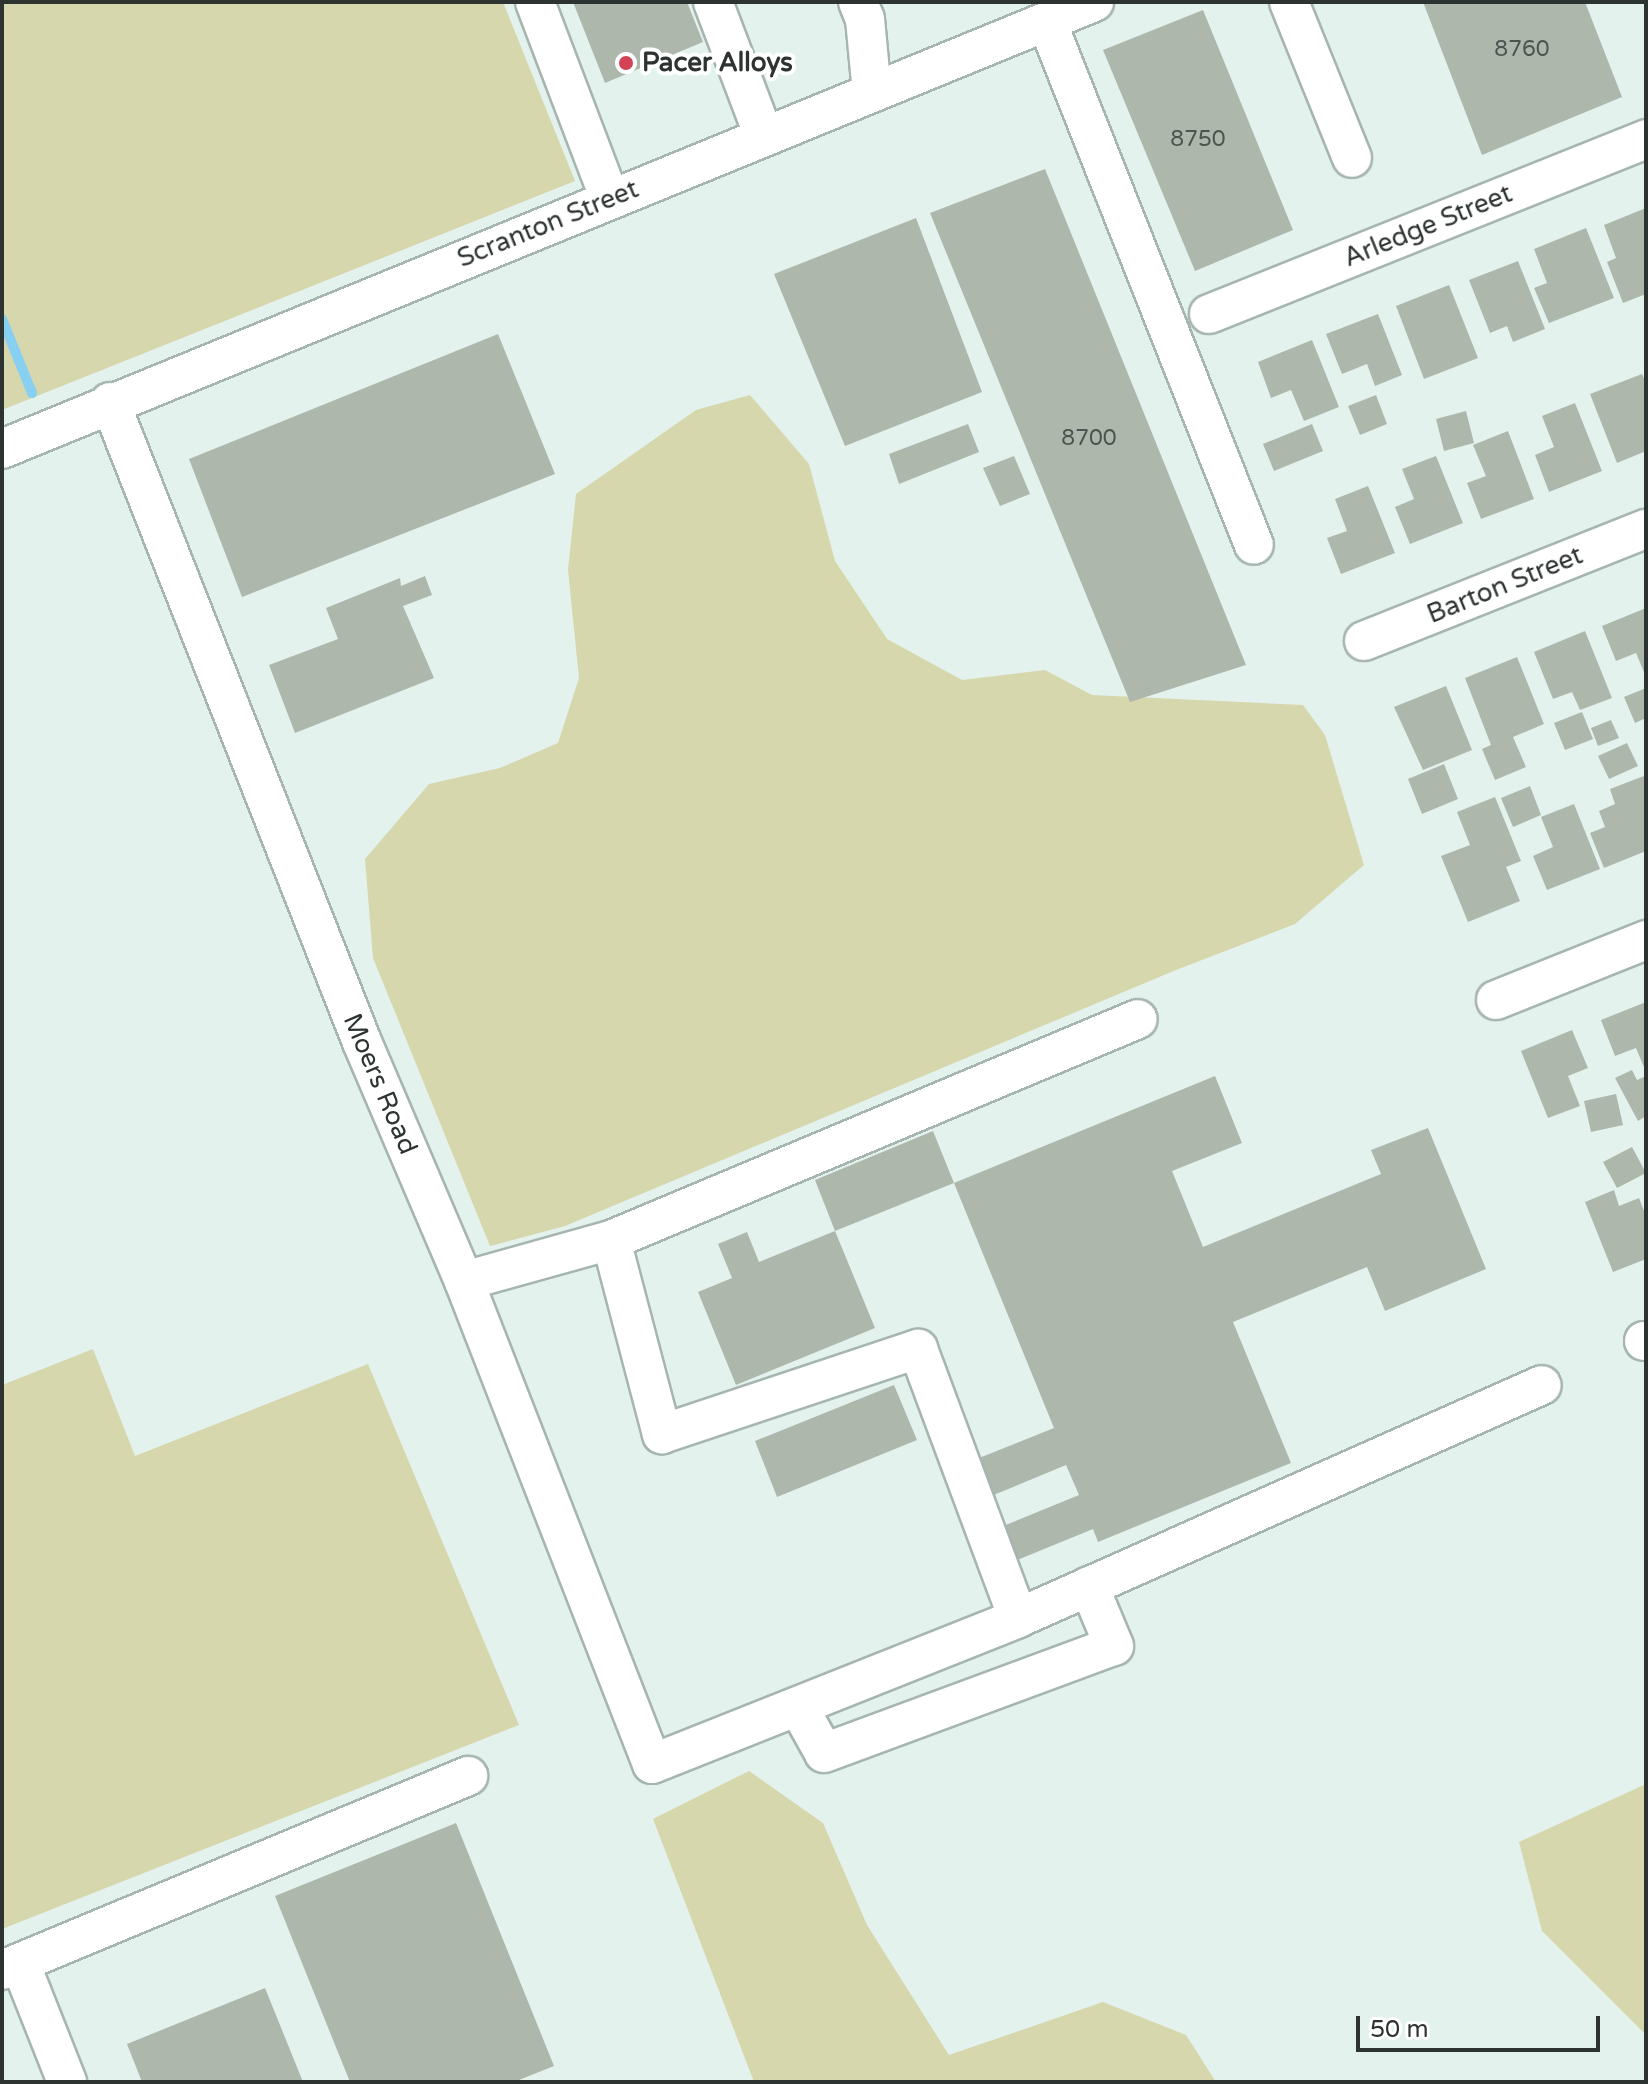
<!DOCTYPE html>
<html>
<head>
<meta charset="utf-8">
<style>
  body { margin:0 }
  #map { position:relative; width:1648px; height:2084px; overflow:hidden; background:#e3f2ec; font-family:"Varela Round",sans-serif }
  div>[style] { position:absolute }
  [style*='--x'] { left:calc(var(--x)*1px); top:calc(var(--y)*1px); width:calc(var(--w)*1px); rotate:calc(var(--a)*1deg) }
  .green>* { inset:0; background:#d7d7ae }
  .stream>* { height:10px; margin:-5px; padding:0 5px; transform-origin:5px; border-radius:5px; background:#88d0f2 }
  .building>* { inset:0; background:#aeb7ac }
  .roads { filter:drop-shadow(2px 0 #a6b5af) drop-shadow(-2px 0 #a6b5af) drop-shadow(0 2px #a6b5af) drop-shadow(0 -2px #a6b5af) }
  .minor>* { height:38px; margin:-19px; padding:0 19px; transform-origin:19px; border-radius:19px; background:#fff }
  .dots>* { width:22px; height:22px; translate:-50% -50%; box-sizing:border-box; border:4px solid #fff; border-radius:50% }
  span { translate:-50% -50%; white-space:nowrap; text-align:center; line-height:1.15; -webkit-text-stroke:8px #fff; paint-order:stroke }
  .number-label { font-size:22px; color:#4d544f }
  .number-label span { -webkit-text-stroke-width:0 }
  .poi-label { font-size:26px; color:#2d3330; font-weight:700 }
  .left { translate:0 -50%; text-align:left }
  .street-label { font-size:26px; color:#2d3330 }
  .frame { position:absolute; inset:0; border:4px solid #2d3330; pointer-events:none }
  .scale { position:absolute; left:1356px; top:2016px; width:244px; height:36px; box-sizing:border-box; border:4px solid #2d3330; border-top:0; padding-left:10px; font-size:24px; line-height:28px; white-space:nowrap; color:#2d3330; -webkit-text-stroke:6px #fff; paint-order:stroke }
</style>
</head>
<body>
<div id="map">
  <div class="green">
    <i style="clip-path:polygon(2px 2px,503px 2px,575px 181px,2px 410px)"></i>
    <i style="clip-path:polygon(750px 395px,809px 464px,835px 561px,887px 639px,962px 680px,1045px 670px,1092px 695px,1303px 705px,1325px 735px,1364px 865px,1295px 924px,1176px 970px,565px 1226px,490px 1246px,373px 958px,365px 859px,429px 784px,500px 768px,558px 743px,579px 678px,568px 570px,576px 494px,696px 410px)"></i>
    <i style="clip-path:polygon(93px 1349px,135px 1456px,368px 1364px,519px 1725px,2px 1929px,2px 1385px)"></i>
    <i style="clip-path:polygon(749px 1771px,823px 1823px,867px 1925px,949px 2055px,1103px 2002px,1186px 2035px,1216px 2082px,754px 2082px,653px 1819px)"></i>
    <i style="clip-path:polygon(1646px 1784px,1646px 2035px,1542px 1931px,1519px 1842px)"></i>
  </div>
  <div class="stream">
    <i style="--x:2;--y:319;--w:80;--a:67.9"></i>
  </div>
  <div class="building">
    <i style="clip-path:polygon(573px 2px,687px 2px,703px 42px,605px 83px)"></i>
    <i style="clip-path:polygon(1423px 2px,1585px 2px,1622px 97px,1482px 155px)"></i>
    <i style="clip-path:polygon(1203px 10px,1293px 230px,1195px 271px,1103px 50px)"></i>
    <i style="clip-path:polygon(1045px 169px,1246px 665px,1130px 702px,930px 213px)"></i>
    <i style="clip-path:polygon(1646px 208px,1646px 294px,1623px 303px,1607px 262px,1616px 258px,1604px 225px)"></i>
    <i style="clip-path:polygon(916px 218px,982px 392px,845px 446px,774px 274px)"></i>
    <i style="clip-path:polygon(1586px 228px,1614px 298px,1549px 323px,1534px 288px,1547px 283px,1534px 249px)"></i>
    <i style="clip-path:polygon(1518px 261px,1545px 329px,1513px 342px,1507px 326px,1490px 333px,1469px 280px)"></i>
    <i style="clip-path:polygon(1449px 285px,1478px 358px,1424px 379px,1396px 306px)"></i>
    <i style="clip-path:polygon(1378px 314px,1402px 375px,1375px 386px,1367px 364px,1342px 374px,1326px 334px)"></i>
    <i style="clip-path:polygon(498px 334px,555px 474px,242px 597px,189px 459px)"></i>
    <i style="clip-path:polygon(1312px 340px,1339px 407px,1304px 421px,1291px 390px,1271px 398px,1258px 362px)"></i>
    <i style="clip-path:polygon(1642px 374px,1646px 383px,1646px 451px,1617px 463px,1590px 394px)"></i>
    <i style="clip-path:polygon(1376px 395px,1387px 424px,1360px 435px,1348px 406px)"></i>
    <i style="clip-path:polygon(1575px 403px,1602px 471px,1549px 492px,1535px 455px,1554px 447px,1542px 416px)"></i>
    <i style="clip-path:polygon(1466px 411px,1474px 443px,1444px 451px,1436px 419px)"></i>
    <i style="clip-path:polygon(968px 424px,979px 452px,899px 484px,889px 454px)"></i>
    <i style="clip-path:polygon(1312px 424px,1323px 451px,1274px 471px,1263px 444px)"></i>
    <i style="clip-path:polygon(1508px 431px,1534px 499px,1481px 519px,1467px 483px,1486px 476px,1473px 445px)"></i>
    <i style="clip-path:polygon(1014px 456px,1030px 494px,1000px 506px,983px 468px)"></i>
    <i style="clip-path:polygon(1436px 456px,1463px 523px,1410px 544px,1395px 507px,1414px 499px,1402px 469px)"></i>
    <i style="clip-path:polygon(1368px 486px,1395px 553px,1341px 574px,1327px 538px,1347px 531px,1335px 499px)"></i>
    <i style="clip-path:polygon(425px 576px,432px 595px,403px 606px,434px 678px,295px 733px,269px 665px,338px 639px,326px 608px,400px 578px,401px 586px)"></i>
    <i style="clip-path:polygon(1646px 608px,1646px 677px,1636px 653px,1616px 661px,1602px 626px)"></i>
    <i style="clip-path:polygon(1585px 631px,1612px 698px,1580px 710px,1572px 692px,1553px 699px,1534px 652px)"></i>
    <i style="clip-path:polygon(1517px 657px,1544px 724px,1513px 737px,1526px 767px,1495px 780px,1482px 749px,1491px 745px,1465px 678px)"></i>
    <i style="clip-path:polygon(1446px 686px,1472px 750px,1423px 770px,1394px 707px)"></i>
    <i style="clip-path:polygon(1646px 688px,1646px 718px,1635px 723px,1624px 697px)"></i>
    <i style="clip-path:polygon(1582px 712px,1593px 739px,1565px 750px,1554px 723px)"></i>
    <i style="clip-path:polygon(1611px 720px,1619px 738px,1598px 746px,1591px 728px)"></i>
    <i style="clip-path:polygon(1627px 743px,1638px 766px,1609px 779px,1598px 756px)"></i>
    <i style="clip-path:polygon(1444px 764px,1458px 799px,1422px 814px,1408px 779px)"></i>
    <i style="clip-path:polygon(1644px 776px,1646px 851px,1604px 868px,1590px 833px,1605px 827px,1599px 811px,1615px 804px,1610px 789px)"></i>
    <i style="clip-path:polygon(1530px 786px,1541px 815px,1513px 827px,1501px 798px)"></i>
    <i style="clip-path:polygon(1495px 797px,1521px 861px,1506px 867px,1520px 901px,1468px 922px,1441px 856px,1470px 845px,1457px 812px)"></i>
    <i style="clip-path:polygon(1574px 804px,1600px 869px,1547px 890px,1533px 856px,1553px 847px,1541px 817px)"></i>
    <i style="clip-path:polygon(1646px 1002px,1646px 1072px,1636px 1048px,1615px 1056px,1601px 1020px)"></i>
    <i style="clip-path:polygon(1572px 1030px,1588px 1068px,1568px 1076px,1580px 1106px,1548px 1118px,1521px 1051px)"></i>
    <i style="clip-path:polygon(1632px 1070px,1637px 1080px,1646px 1076px,1646px 1116px,1638px 1121px,1615px 1078px)"></i>
    <i style="clip-path:polygon(1215px 1076px,1242px 1143px,1172px 1171px,1203px 1247px,1381px 1174px,1371px 1150px,1428px 1128px,1486px 1269px,1385px 1311px,1367px 1267px,1233px 1322px,1291px 1463px,1098px 1542px,1093px 1529px,1010px 1563px,996px 1529px,1079px 1495px,1066px 1465px,984px 1499px,969px 1462px,1054px 1428px,954px 1183px)"></i>
    <i style="clip-path:polygon(1616px 1094px,1623px 1125px,1591px 1132px,1584px 1101px)"></i>
    <i style="clip-path:polygon(933px 1131px,954px 1183px,835px 1231px,815px 1180px)"></i>
    <i style="clip-path:polygon(1632px 1147px,1646px 1173px,1617px 1188px,1603px 1162px)"></i>
    <i style="clip-path:polygon(1614px 1190px,1619px 1206px,1639px 1198px,1646px 1216px,1646px 1259px,1613px 1272px,1585px 1202px)"></i>
    <i style="clip-path:polygon(835px 1231px,875px 1328px,736px 1385px,698px 1292px,732px 1278px,718px 1244px,747px 1232px,759px 1262px)"></i>
    <i style="clip-path:polygon(894px 1385px,917px 1440px,777px 1497px,755px 1441px)"></i>
    <i style="clip-path:polygon(456px 1823px,554px 2066px,514px 2082px,350px 2082px,275px 1896px)"></i>
    <i style="clip-path:polygon(265px 1988px,303px 2082px,142px 2082px,127px 2044px)"></i>
  </div>
  <div class="roads">
    <div class="minor">
      <i style="--x:535;--y:2;--w:211;--a:69.2"></i>
      <i style="--x:713;--y:2;--w:143;--a:69.2"></i>
      <i style="--x:858;--y:2;--w:18;--a:68"></i>
      <i style="--x:865;--y:19;--w:74;--a:84.6"></i>
      <i style="--x:1289;--y:2;--w:168;--a:68"></i>
      <i style="--x:1047;--y:22;--w:562;--a:68.41"></i>
      <i style="--x:1209;--y:314;--w:471;--a:-21.8"></i>
      <i style="--x:110;--y:402;--w:688;--a:68.51"></i>
      <i style="--x:362;--y:1042;--w:260;--a:66.9"></i>
      <i style="--x:464;--y:1281;--w:518;--a:68.73"></i>
      <i style="--x:652;--y:1764;--w:394;--a:-21.7"></i>
      <i style="--x:1018;--y:1618;--w:573;--a:-23.97"></i>
      <i style="--x:2;--y:449;--w:1180;--a:-22.26"></i>
      <i style="--x:1364;--y:641;--w:303;--a:-21.7"></i>
      <i style="--x:1496;--y:1000;--w:162;--a:-21.8"></i>
      <i style="--x:611;--y:1240;--w:201;--a:75.3"></i>
      <i style="--x:662;--y:1434;--w:270;--a:-18.4"></i>
      <i style="--x:918;--y:1349;--w:287;--a:69.6"></i>
      <i style="--x:464;--y:1281;--w:153;--a:-15.6"></i>
      <i style="--x:611;--y:1240;--w:571;--a:-22.75"></i>
      <i style="--x:1644;--y:1341;--w:2;--a:0"></i>
      <i style="--x:799;--y:1708;--w:51;--a:60.9"></i>
      <i style="--x:824;--y:1753;--w:309;--a:-20.3"></i>
      <i style="--x:1114;--y:1646;--w:65;--a:-112.6"></i>
      <i style="--x:20;--y:1963;--w:128;--a:68.4"></i>
      <i style="--x:2;--y:1970;--w:505;--a:-22.6"></i>
    </div>
  </div>
  <div class="dots">
    <i style="left:626px;top:63px;background:#d34355"></i>
  </div>
  <div class="number-label">
    <span style="left:1522px;top:50px">8760</span>
    <span style="left:1198px;top:140px">8750</span>
    <span style="left:1089px;top:439px">8700</span>
  </div>
  <div class="poi-label">
    <span class="left" style="left:642px;top:63px">Pacer Alloys</span>
  </div>
  <div class="street-label">
    <span style="left:548px;top:224px;rotate:-22deg">Scranton Street</span>
    <span style="left:1428px;top:226px;rotate:-22deg">Arledge Street</span>
    <span style="left:1505px;top:585px;rotate:-22deg">Barton Street</span>
    <span style="left:380px;top:1084px;rotate:67deg">Moers Road</span>
  </div>
  <div class="frame"></div>
  <div class="scale">50 m</div>
</div>
</body>
</html>
